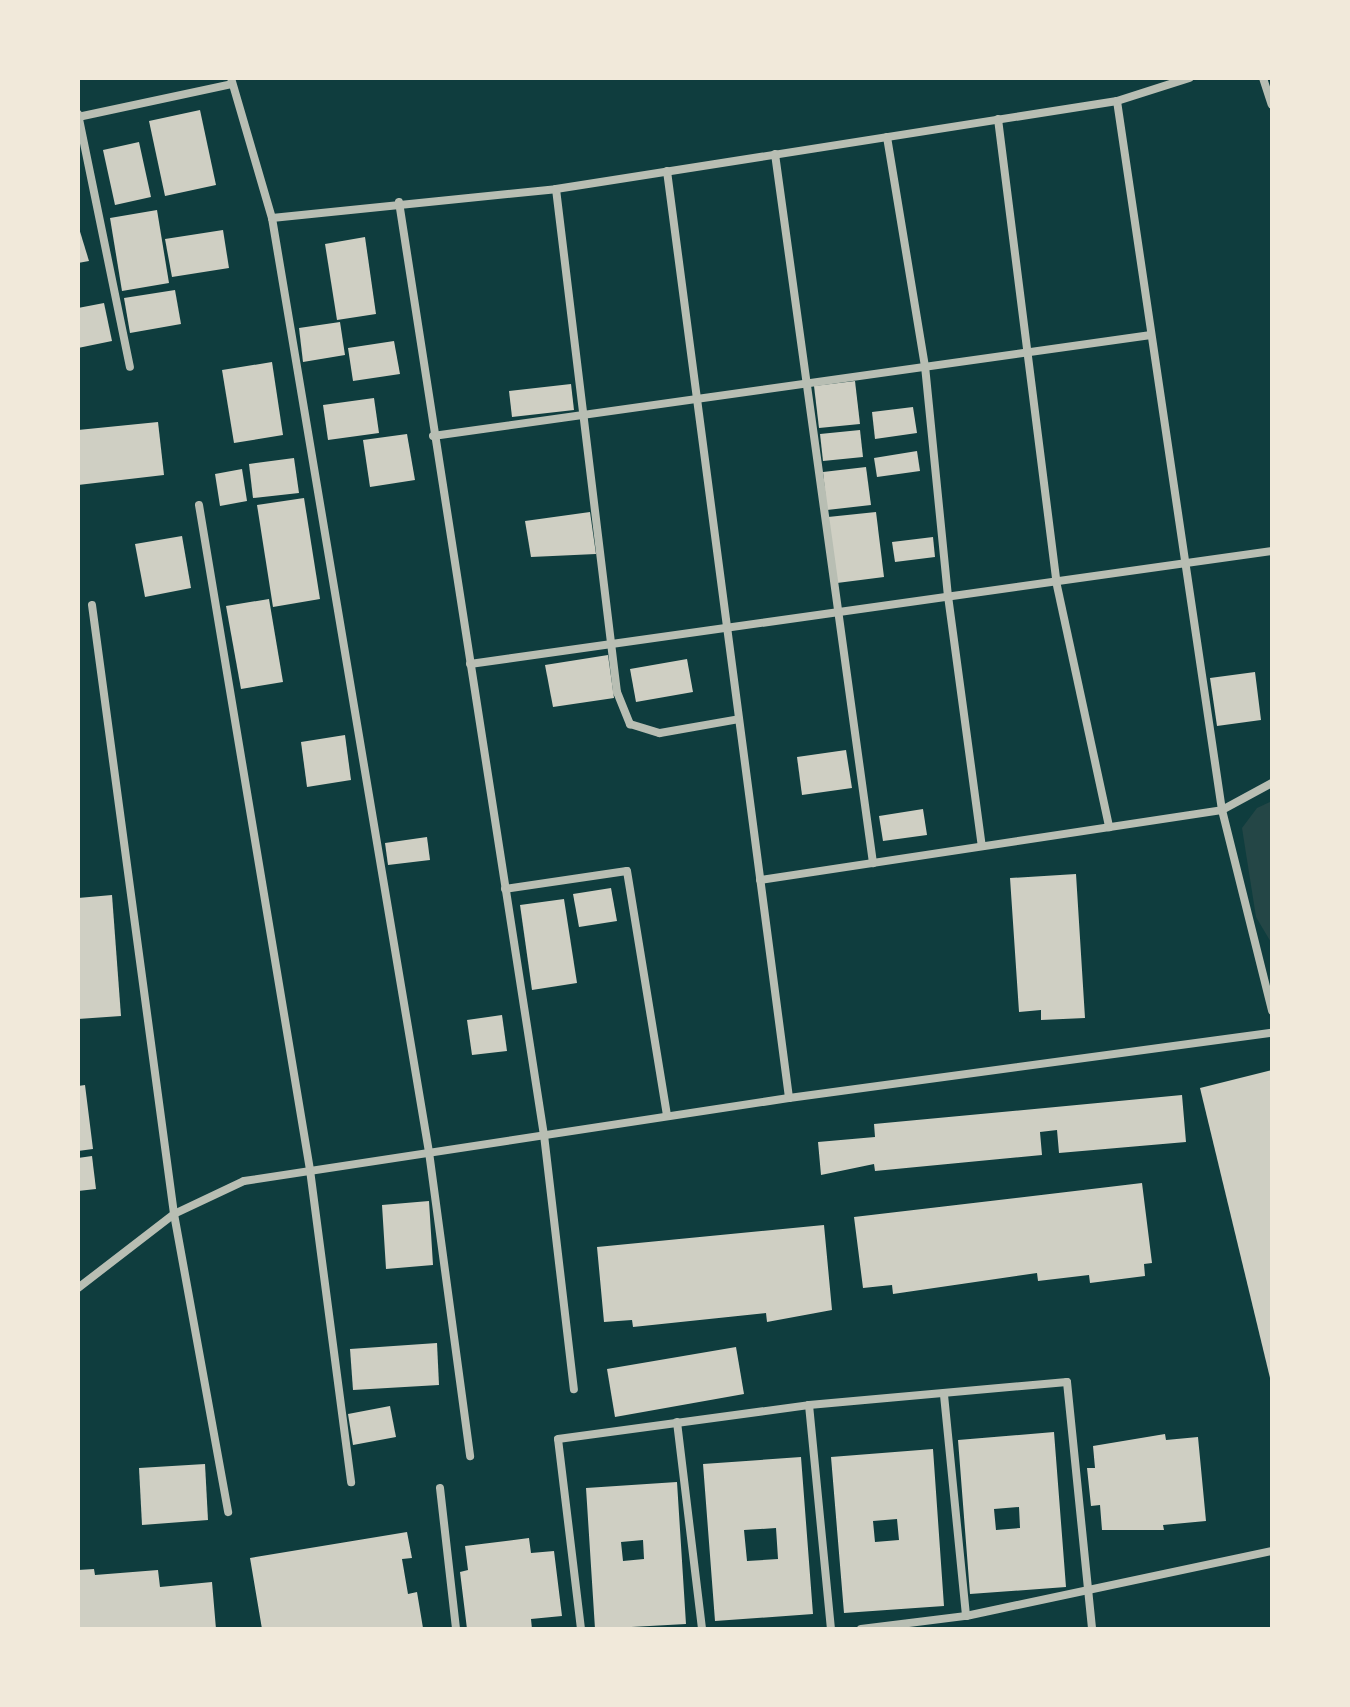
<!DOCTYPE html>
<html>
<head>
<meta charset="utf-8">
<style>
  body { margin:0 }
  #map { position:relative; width:1350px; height:1707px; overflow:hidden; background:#0f3d3e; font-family:"Archivo Narrow",sans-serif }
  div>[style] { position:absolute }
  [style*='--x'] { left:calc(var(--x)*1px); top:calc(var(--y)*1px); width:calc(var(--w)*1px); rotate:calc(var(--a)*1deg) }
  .green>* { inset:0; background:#244646 }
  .building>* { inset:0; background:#cfcfc3 }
  .minor>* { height:8px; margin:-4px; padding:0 4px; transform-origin:4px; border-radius:4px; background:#b8beb3 }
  span { translate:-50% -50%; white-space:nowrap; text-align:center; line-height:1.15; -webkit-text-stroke:7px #f1e9da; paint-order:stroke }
  .frame { position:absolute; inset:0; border:80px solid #f1e9da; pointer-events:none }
</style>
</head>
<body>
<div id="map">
  <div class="green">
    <i style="clip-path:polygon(1272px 801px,1272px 944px,1256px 917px,1242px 828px,1257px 808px)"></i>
  </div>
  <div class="building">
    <i style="clip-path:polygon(200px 110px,216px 185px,165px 196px,149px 121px)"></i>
    <i style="clip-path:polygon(139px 142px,151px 197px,115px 205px,103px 150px)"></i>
    <i style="clip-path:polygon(157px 210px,169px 283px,122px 291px,110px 218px)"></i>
    <i style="clip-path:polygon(78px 225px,89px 261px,78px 263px)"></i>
    <i style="clip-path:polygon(223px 230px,229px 268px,172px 277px,165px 239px)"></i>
    <i style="clip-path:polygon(365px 237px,376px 314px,337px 320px,325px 244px)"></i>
    <i style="clip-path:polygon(175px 290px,181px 324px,130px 333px,124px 298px)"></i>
    <i style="clip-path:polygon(104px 303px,112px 341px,78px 348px,78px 308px)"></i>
    <i style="clip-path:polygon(340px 322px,345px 355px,303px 362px,299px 328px)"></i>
    <i style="clip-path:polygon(394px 341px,400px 374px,353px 381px,348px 348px)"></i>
    <i style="clip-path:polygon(272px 362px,283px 435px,234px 443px,222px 370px)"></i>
    <i style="clip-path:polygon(855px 381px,860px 424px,819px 428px,814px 386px)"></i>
    <i style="clip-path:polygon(571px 384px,574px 410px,512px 417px,509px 391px)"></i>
    <i style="clip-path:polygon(374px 398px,379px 433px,328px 440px,323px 405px)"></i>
    <i style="clip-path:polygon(913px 407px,917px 433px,875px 439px,872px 412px)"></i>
    <i style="clip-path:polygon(158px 422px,164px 475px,78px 485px,78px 430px)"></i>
    <i style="clip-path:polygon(860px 430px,863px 457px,823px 461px,820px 434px)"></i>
    <i style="clip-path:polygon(407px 434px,415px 480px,370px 487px,363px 440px)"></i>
    <i style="clip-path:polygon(917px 451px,920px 471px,877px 477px,874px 458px)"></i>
    <i style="clip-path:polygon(294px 458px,299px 493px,253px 498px,249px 464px)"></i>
    <i style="clip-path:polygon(866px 467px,871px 505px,827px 510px,823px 472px)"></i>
    <i style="clip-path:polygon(242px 469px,247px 501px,220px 506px,215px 474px)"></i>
    <i style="clip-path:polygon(304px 498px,320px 599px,273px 607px,257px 505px)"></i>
    <i style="clip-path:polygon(590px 512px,596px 554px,531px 557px,525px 521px)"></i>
    <i style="clip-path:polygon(876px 512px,884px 577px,837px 583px,828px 517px)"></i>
    <i style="clip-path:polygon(182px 536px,191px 588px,145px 597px,135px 544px)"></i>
    <i style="clip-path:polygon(933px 537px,935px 557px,895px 562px,892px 542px)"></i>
    <i style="clip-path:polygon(269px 599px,283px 682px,241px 689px,226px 606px)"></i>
    <i style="clip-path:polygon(608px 655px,614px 698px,553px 707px,545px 665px)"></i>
    <i style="clip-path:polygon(687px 659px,693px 692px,636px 702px,630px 669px)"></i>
    <i style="clip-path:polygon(1255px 672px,1261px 720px,1217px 726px,1210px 678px)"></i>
    <i style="clip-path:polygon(345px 735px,351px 780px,307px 787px,301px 742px)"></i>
    <i style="clip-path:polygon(846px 750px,852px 788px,802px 795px,797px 757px)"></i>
    <i style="clip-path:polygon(923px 809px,927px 835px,883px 841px,879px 816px)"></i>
    <i style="clip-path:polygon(427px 837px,430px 860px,388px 865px,385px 843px)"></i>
    <i style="clip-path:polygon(1076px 874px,1085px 1018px,1041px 1020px,1041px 1010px,1019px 1012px,1010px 878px)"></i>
    <i style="clip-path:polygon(611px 888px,617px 921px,579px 927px,573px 894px)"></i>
    <i style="clip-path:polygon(112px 895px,121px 1016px,78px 1019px,78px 898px)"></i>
    <i style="clip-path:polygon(564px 899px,577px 983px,532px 990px,520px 905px)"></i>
    <i style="clip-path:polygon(502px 1015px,507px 1051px,472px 1055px,467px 1020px)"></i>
    <i style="clip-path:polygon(1272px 1070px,1272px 1382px,1271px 1382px,1200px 1088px)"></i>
    <i style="clip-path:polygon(85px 1085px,93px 1149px,78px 1151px,78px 1086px)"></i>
    <i style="clip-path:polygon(1182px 1095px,1186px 1142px,1059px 1153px,1057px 1130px,1040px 1132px,1042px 1155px,875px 1171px,874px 1164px,821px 1175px,818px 1142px,875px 1137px,874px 1124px)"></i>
    <i style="clip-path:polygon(92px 1156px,96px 1189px,78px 1191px,78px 1158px)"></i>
    <i style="clip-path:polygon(1142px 1183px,1152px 1263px,1144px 1264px,1145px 1276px,1090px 1283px,1089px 1275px,1038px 1281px,1037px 1273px,893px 1294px,892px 1285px,863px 1288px,854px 1217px)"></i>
    <i style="clip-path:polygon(429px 1201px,433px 1265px,386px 1269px,382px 1205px)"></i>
    <i style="clip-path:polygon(824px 1225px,832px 1310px,767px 1322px,766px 1313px,633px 1327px,632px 1320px,604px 1322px,597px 1247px)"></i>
    <i style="clip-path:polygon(437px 1343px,439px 1385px,353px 1390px,350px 1349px)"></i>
    <i style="clip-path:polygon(736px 1347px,744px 1394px,615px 1417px,607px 1369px)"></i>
    <i style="clip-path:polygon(390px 1406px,396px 1437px,353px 1445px,348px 1414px)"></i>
    <i style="clip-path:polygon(evenodd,1054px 1432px,1066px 1587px,970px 1594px,958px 1440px,1054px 1432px,1019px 1507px,1020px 1528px,996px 1530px,994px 1509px,1019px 1507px)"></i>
    <i style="clip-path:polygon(1165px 1434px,1166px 1440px,1198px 1437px,1206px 1521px,1163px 1525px,1164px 1530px,1102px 1530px,1100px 1505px,1091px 1506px,1087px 1468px,1095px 1468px,1093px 1446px)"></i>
    <i style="clip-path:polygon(evenodd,933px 1449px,944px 1606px,844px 1613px,831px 1457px,933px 1449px,897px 1519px,899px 1540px,875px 1542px,873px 1521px,897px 1519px)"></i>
    <i style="clip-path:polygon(evenodd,801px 1457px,813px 1614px,715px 1621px,703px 1464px,801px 1457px,776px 1528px,778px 1559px,747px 1561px,744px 1530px,776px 1528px)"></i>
    <i style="clip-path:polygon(205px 1464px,208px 1520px,142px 1525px,139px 1468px)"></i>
    <i style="clip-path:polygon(evenodd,677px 1482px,686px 1624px,595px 1629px,586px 1488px,677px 1482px,643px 1540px,644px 1559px,623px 1561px,621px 1542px,643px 1540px)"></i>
    <i style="clip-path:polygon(407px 1532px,412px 1558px,402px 1559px,408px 1594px,417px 1592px,423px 1628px,262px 1629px,250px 1558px)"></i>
    <i style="clip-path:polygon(529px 1538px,531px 1553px,554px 1551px,562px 1616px,531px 1619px,532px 1629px,467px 1629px,460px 1572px,468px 1570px,465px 1546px)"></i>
    <i style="clip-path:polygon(94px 1569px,95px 1575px,158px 1570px,160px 1587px,212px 1582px,216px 1629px,78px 1629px,78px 1570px)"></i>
  </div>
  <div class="minor">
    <i style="--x:231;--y:78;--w:146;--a:73.7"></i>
    <i style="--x:272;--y:218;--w:947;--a:80.46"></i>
    <i style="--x:429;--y:1152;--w:307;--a:82.3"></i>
    <i style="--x:1263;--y:78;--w:28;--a:72"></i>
    <i style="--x:1117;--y:101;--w:717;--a:81.58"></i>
    <i style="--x:1222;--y:810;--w:207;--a:76"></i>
    <i style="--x:78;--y:114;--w:258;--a:78.4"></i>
    <i style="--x:78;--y:117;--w:157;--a:-12.1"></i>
    <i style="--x:998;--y:119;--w:466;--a:82.8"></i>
    <i style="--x:1056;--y:581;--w:252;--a:77.8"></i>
    <i style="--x:887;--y:137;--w:232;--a:80.6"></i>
    <i style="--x:925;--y:366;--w:231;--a:84.3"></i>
    <i style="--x:948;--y:596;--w:252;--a:82.3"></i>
    <i style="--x:775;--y:154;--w:716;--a:82.13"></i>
    <i style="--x:667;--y:171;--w:935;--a:82.5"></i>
    <i style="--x:556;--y:189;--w:507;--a:83.09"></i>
    <i style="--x:617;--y:692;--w:35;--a:68"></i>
    <i style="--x:630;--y:724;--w:31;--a:17"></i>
    <i style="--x:660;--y:733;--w:80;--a:-10"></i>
    <i style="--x:399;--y:202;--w:944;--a:81.17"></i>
    <i style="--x:544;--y:1135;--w:256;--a:83.3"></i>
    <i style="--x:272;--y:218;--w:285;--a:-5.8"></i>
    <i style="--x:556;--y:189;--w:568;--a:-8.91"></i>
    <i style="--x:1117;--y:101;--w:76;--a:-17.7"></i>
    <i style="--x:433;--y:436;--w:725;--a:-8.01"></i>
    <i style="--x:199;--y:505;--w:674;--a:80.52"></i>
    <i style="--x:310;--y:1170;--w:315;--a:82.5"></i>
    <i style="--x:92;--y:605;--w:614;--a:82.33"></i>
    <i style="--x:174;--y:1214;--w:303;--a:79.7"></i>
    <i style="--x:470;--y:664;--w:810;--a:-8.02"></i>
    <i style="--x:760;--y:880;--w:467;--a:-8.6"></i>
    <i style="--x:1222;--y:810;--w:57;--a:-28.4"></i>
    <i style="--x:505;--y:889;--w:123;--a:-8.4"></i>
    <i style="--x:627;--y:871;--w:248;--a:80.7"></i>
    <i style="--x:78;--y:1288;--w:121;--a:-37.6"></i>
    <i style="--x:174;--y:1214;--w:77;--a:-25.2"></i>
    <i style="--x:244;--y:1181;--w:551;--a:-8.66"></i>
    <i style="--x:789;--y:1098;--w:487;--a:-7.7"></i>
    <i style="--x:944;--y:1395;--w:222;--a:84.3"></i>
    <i style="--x:809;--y:1405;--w:225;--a:84.4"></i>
    <i style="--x:677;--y:1422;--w:209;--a:83.1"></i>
    <i style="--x:440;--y:1488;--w:142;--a:83.5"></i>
    <i style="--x:581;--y:1629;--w:191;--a:-96.9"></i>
    <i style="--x:558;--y:1439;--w:253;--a:-7.7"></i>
    <i style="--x:809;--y:1405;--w:259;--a:-5.1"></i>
    <i style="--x:1067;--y:1382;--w:248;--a:84.2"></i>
    <i style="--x:861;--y:1629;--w:106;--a:-7.1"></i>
    <i style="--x:966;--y:1616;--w:313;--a:-12"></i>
  </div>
  <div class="frame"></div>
</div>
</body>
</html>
